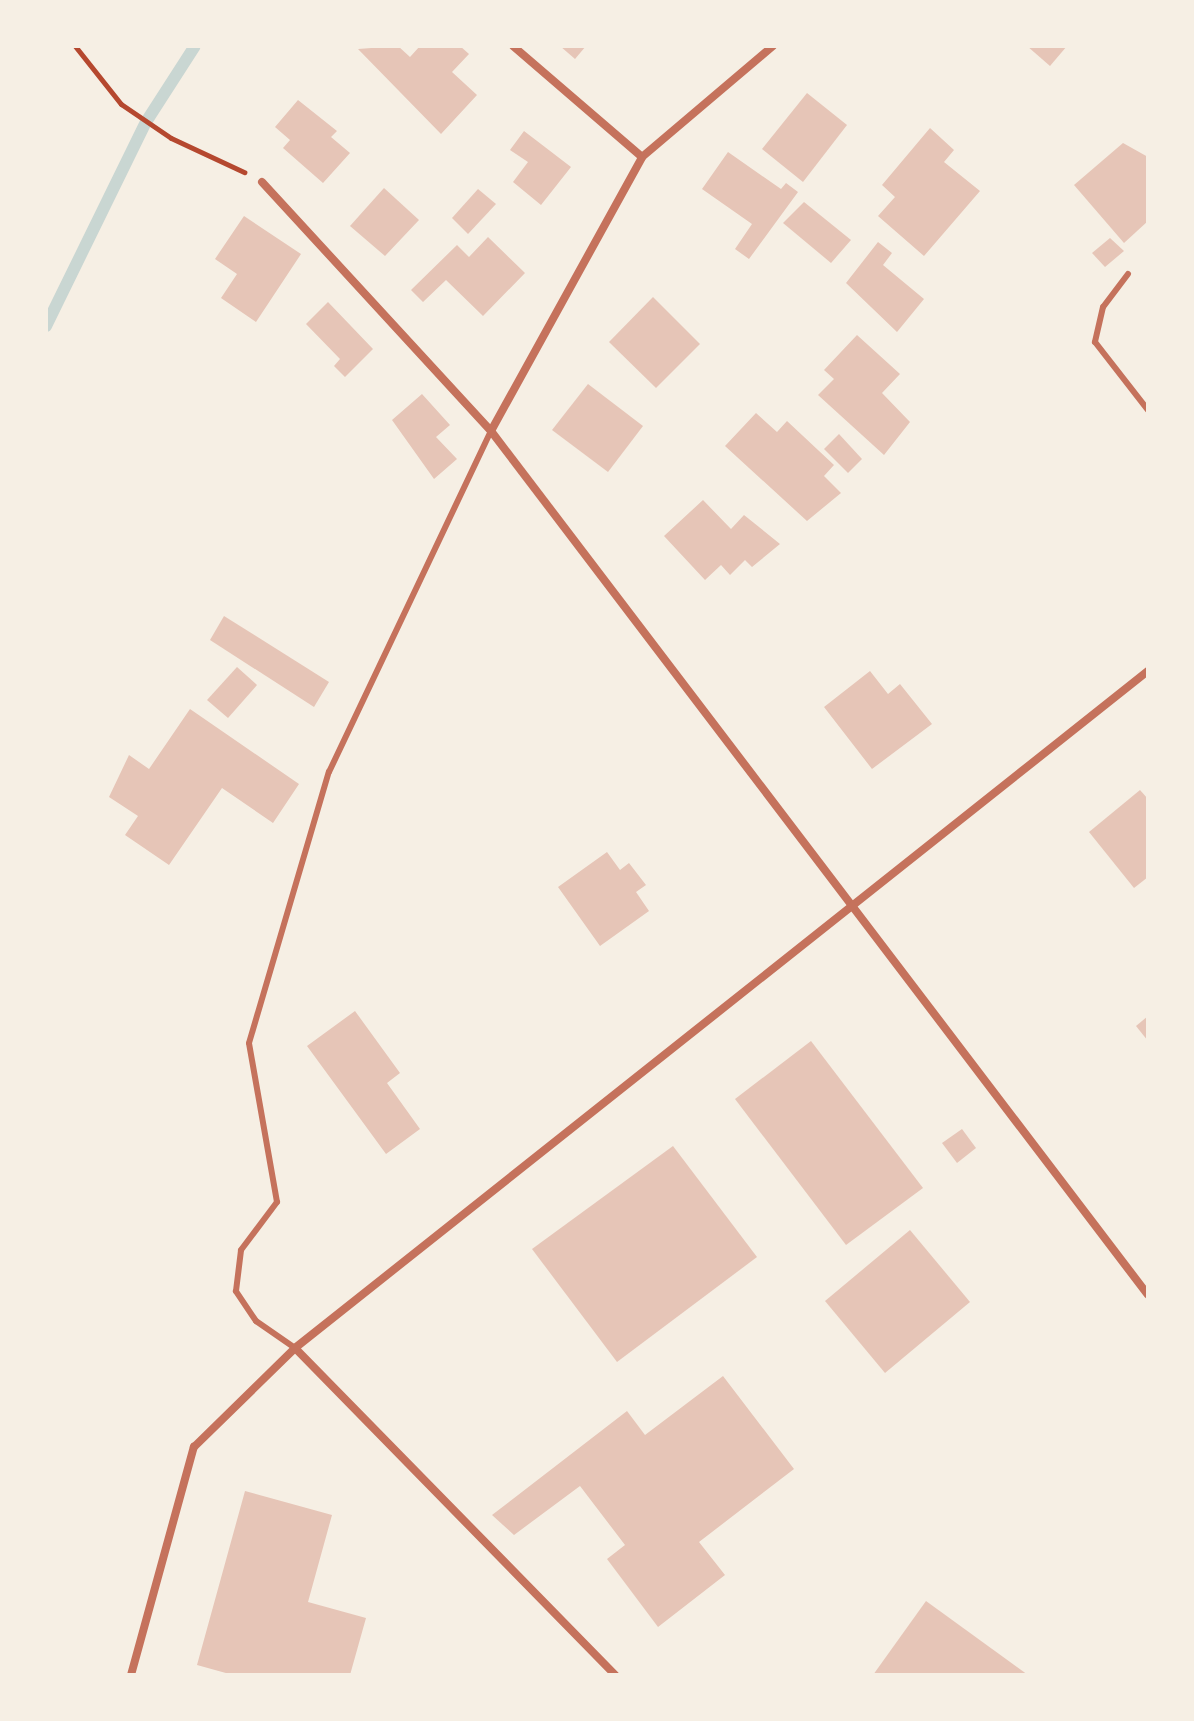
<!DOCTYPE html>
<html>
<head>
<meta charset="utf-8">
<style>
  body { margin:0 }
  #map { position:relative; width:1194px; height:1721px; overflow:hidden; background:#f6efe4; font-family:Montserrat,sans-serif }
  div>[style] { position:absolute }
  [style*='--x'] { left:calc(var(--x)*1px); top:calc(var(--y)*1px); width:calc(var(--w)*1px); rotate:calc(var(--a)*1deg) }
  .stream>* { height:12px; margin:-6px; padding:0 6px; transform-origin:6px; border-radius:6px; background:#c9d6d2 }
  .building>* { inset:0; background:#e6c5b7 }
  .path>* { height:5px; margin:-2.5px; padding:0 2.5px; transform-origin:2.5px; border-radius:2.5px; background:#b5482f }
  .service>* { height:6px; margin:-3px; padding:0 3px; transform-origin:3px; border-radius:3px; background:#c5725c }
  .minor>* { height:8px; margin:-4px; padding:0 4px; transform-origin:4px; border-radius:4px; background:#c5725c }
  span { translate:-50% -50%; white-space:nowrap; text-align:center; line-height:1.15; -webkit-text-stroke:6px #f6efe4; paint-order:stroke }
  .frame { position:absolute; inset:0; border:48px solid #f6efe4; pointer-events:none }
</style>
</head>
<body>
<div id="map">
  <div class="stream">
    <i style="--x:46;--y:326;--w:227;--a:-63.9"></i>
    <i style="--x:146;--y:122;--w:90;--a:-57.2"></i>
  </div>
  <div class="building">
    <i style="clip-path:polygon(398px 46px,410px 57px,420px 46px,460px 46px,469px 54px,452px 72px,477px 95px,441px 134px,358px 49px)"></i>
    <i style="clip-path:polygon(560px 46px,586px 46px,575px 59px)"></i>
    <i style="clip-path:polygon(1027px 46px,1067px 46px,1050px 66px)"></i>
    <i style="clip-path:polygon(807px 93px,847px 125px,803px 182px,762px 149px)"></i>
    <i style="clip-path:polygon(298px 100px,337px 131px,331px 137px,350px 153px,323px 183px,283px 148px,290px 140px,275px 127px)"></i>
    <i style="clip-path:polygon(930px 128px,954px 150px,944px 162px,980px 191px,924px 256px,878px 216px,895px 197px,882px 185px)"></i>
    <i style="clip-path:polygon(524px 131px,571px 167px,541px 205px,513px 182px,528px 162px,510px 150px)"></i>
    <i style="clip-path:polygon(1123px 143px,1148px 157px,1148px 221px,1124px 243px,1074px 185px)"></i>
    <i style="clip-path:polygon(728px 152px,781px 189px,786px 183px,798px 192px,749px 259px,735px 249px,752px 224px,702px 189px)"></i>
    <i style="clip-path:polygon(384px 188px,419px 220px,385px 256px,350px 226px)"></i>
    <i style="clip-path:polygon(478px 189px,496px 204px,468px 234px,452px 218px)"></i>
    <i style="clip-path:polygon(804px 202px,851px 240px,831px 263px,783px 223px)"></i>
    <i style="clip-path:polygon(244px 216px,301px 254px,256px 322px,221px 298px,237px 274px,215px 259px)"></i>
    <i style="clip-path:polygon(488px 237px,525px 273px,483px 316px,446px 280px,423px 302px,411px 290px,457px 245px,469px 257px)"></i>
    <i style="clip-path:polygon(1110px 238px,1124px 251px,1105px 267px,1092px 253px)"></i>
    <i style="clip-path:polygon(878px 242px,892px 253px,883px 265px,924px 299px,897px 332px,846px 283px)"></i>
    <i style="clip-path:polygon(653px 297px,700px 344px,656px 388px,609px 342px)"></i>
    <i style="clip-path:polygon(328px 302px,373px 349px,345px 377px,334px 366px,340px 359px,306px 324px)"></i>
    <i style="clip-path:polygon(857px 335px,900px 374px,882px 393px,910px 422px,884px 455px,818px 395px,834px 379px,824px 370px)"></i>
    <i style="clip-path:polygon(588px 384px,643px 426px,608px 472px,552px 430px)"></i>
    <i style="clip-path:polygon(422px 394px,450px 425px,436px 437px,457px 459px,434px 479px,392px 420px)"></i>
    <i style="clip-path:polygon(756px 413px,777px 432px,787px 421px,834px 465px,824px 476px,841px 493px,807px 521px,725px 446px)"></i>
    <i style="clip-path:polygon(839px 434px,862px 459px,848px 473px,824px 449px)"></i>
    <i style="clip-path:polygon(703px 500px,731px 529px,744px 515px,780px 544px,752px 567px,745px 560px,730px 575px,721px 565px,705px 580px,664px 536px)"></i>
    <i style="clip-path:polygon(224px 616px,329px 682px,314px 707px,210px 640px)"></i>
    <i style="clip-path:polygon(237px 667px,257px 685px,228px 718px,207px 700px)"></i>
    <i style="clip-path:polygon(870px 671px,888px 694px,900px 684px,932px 724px,872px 769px,824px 707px)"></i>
    <i style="clip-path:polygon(190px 709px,299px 784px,273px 823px,222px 788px,169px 865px,125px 835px,138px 816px,109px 797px,129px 755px,149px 769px)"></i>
    <i style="clip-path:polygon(1140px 790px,1148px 799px,1148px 877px,1134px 888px,1089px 832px)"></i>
    <i style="clip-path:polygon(607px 852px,620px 870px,629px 863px,646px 885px,636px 892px,649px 911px,600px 946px,558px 887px)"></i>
    <i style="clip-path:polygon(355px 1011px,400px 1073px,387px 1083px,420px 1129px,386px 1154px,307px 1046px)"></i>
    <i style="clip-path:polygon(1148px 1016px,1148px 1041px,1136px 1026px)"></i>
    <i style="clip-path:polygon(811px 1041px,923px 1188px,846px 1245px,735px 1099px)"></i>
    <i style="clip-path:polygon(962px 1129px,976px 1148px,957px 1163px,942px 1143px)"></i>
    <i style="clip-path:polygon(673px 1146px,757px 1257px,617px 1362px,532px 1249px)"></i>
    <i style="clip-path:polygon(910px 1230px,970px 1302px,885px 1373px,825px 1301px)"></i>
    <i style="clip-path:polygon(723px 1376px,794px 1469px,699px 1542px,725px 1575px,658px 1627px,607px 1559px,625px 1545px,580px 1486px,514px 1535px,492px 1515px,627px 1411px,645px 1435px)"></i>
    <i style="clip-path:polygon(245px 1491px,332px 1515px,308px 1602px,366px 1618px,350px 1675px,233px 1675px,197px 1665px)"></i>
    <i style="clip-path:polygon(926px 1601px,1028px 1675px,873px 1675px)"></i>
  </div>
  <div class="path">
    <i style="--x:75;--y:46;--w:74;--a:51.6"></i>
    <i style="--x:121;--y:104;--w:60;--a:34.2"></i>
    <i style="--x:171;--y:138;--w:81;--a:25"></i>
  </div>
  <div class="service">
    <i style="--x:1128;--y:274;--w:41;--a:127.1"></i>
    <i style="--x:1103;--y:307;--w:36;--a:103"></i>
    <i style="--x:1095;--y:342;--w:86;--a:52.1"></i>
    <i style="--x:295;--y:1348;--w:47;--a:-145.3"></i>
    <i style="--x:256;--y:1321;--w:36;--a:-124"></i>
    <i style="--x:236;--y:1291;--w:41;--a:-83"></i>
    <i style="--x:241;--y:1250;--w:60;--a:-53.1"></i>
    <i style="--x:277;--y:1202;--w:161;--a:-100"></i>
    <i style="--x:249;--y:1043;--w:283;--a:-73.6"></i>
    <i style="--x:329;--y:772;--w:378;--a:-64.6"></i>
  </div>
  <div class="minor">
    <i style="--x:513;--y:46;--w:170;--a:40.7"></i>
    <i style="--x:262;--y:182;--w:338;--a:47.4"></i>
    <i style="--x:491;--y:431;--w:1085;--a:52.75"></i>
    <i style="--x:491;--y:431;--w:313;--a:-61.1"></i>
    <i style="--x:642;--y:157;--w:172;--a:-40.3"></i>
    <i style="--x:295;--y:1348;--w:458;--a:45.6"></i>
    <i style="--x:131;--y:1675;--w:237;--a:-74.6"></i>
    <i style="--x:194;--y:1447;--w:141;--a:-44.4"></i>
    <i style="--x:295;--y:1348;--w:1089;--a:-38.44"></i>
  </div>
  <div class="frame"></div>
</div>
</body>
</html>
